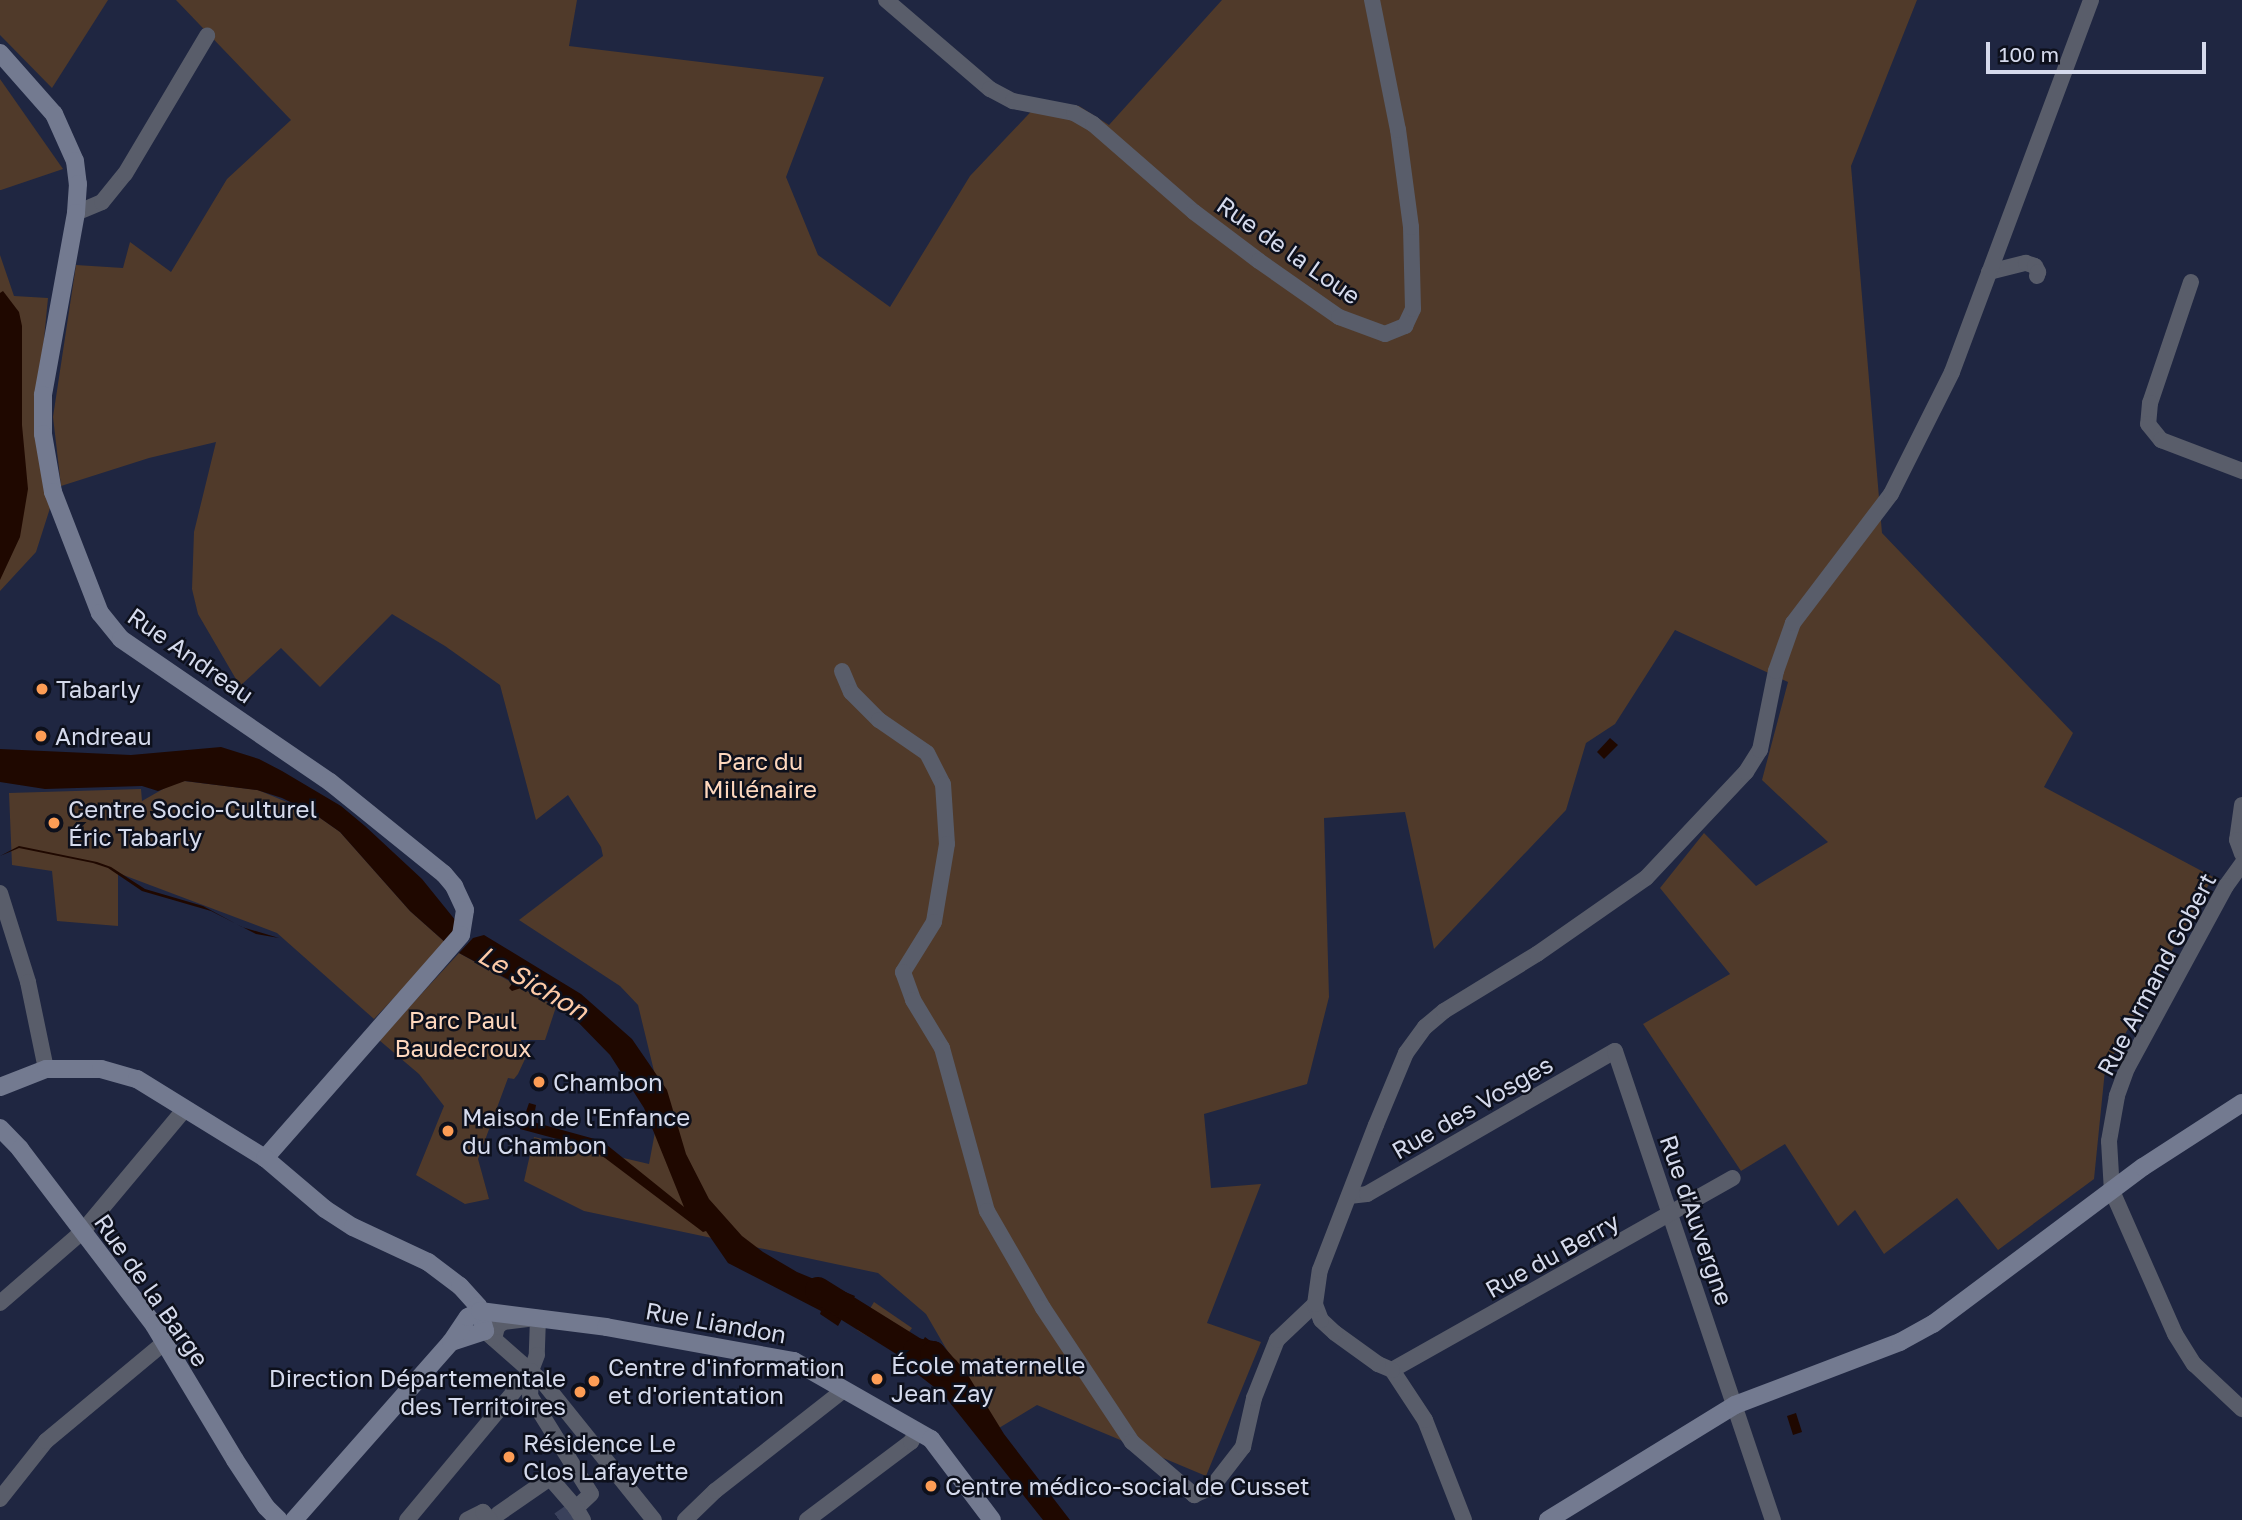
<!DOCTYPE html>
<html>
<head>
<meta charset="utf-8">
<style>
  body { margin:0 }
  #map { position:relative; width:2242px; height:1520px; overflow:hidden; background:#1f2641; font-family:"Golos Text",sans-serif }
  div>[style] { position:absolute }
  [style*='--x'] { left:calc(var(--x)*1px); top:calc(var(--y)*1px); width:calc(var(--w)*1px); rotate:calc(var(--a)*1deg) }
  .green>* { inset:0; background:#503a2a }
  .water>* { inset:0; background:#1f0800 }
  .river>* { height:26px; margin:-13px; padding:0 13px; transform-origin:13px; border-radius:13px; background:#1f0800 }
  .street-tunnel>* { height:16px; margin-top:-8px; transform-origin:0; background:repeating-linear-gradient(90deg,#3a415b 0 16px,transparent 0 24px) }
  .street>* { height:16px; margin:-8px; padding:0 8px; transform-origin:8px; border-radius:8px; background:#595d6a }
  .secondary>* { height:18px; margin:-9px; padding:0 9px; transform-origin:9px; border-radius:9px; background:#737a90 }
  .dots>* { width:19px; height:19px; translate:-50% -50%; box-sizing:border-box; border:4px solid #0d101c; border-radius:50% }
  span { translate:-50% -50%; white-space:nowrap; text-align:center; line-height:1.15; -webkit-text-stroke:5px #0d101c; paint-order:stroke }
  .street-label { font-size:24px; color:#d5daec }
  .poi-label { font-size:24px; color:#d5daec }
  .left { translate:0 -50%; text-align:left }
  .right { translate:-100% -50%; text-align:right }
  .park-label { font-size:24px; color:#fed7bd }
  .water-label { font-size:26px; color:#fdcaa7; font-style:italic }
  .scale { position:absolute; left:1986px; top:42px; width:220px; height:32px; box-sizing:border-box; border:4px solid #d5daec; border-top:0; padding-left:9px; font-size:21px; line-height:24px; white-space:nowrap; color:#d5daec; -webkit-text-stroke:5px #0d101c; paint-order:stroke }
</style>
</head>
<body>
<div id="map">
  <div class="green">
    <i style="clip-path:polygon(0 0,108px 0,52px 88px,0 35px)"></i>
    <i style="clip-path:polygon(176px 0,577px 0,569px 46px,824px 77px,786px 177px,818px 255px,890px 307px,970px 176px,1041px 101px,1079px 106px,1109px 125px,1222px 0,1917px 0,1851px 166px,1882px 533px,2073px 733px,2044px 787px,2213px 877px,2105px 1070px,2094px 1179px,1998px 1250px,1957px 1198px,1884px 1254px,1855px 1210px,1838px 1226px,1785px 1144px,1741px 1171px,1643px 1024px,1730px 974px,1660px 888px,1704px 833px,1756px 886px,1828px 842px,1762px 780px,1788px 682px,1675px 630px,1615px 724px,1586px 743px,1566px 810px,1434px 949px,1405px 812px,1324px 818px,1329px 997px,1307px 1084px,1204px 1114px,1211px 1188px,1261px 1184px,1207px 1323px,1261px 1342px,1206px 1476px,1037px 1405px,994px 1431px,926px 1314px,878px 1273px,584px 1211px,524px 1181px,534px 1137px,649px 1164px,661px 1100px,638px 1005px,620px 986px,519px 920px,603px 856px,601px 847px,568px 795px,536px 820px,500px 685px,445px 646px,392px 614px,320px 687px,281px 648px,240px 686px,198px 614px,192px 589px,194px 532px,216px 442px,149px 458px,61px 486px,53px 417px,76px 265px,123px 268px,130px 242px,171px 272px,227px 179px,291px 120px)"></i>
    <i style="clip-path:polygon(0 79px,63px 169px,1px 190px,0 190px)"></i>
    <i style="clip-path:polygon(0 255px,14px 296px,48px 298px,35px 432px,51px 505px,36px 552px,0 591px)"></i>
    <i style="clip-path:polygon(184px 781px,258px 790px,313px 813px,340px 832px,410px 911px,446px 943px,374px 1019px,277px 933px,118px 873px,118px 926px,57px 921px,52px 871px,12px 865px,9px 793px,141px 789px,142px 801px,170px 785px)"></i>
    <i style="clip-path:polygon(459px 953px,556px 1007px,545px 1040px,521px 1040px,525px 1059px,518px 1074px,514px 1079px,508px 1078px,478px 1159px,489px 1199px,465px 1204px,416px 1175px,444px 1106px,419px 1074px,379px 1040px)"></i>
    <i style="clip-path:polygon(874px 1302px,912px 1328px,895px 1352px,857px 1330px)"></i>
  </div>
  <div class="water">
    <i style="clip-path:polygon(3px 291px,19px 312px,22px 326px,22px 425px,28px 489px,20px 537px,0 580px,0 293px)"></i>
    <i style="clip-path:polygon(1610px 738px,1618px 745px,1604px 759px,1597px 752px)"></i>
    <i style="clip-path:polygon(221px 747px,259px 759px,282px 771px,341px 806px,365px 826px,422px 879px,460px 926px,446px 943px,410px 911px,340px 832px,313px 813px,282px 798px,257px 790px,185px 781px,158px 791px,142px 786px,45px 789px,0 782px,0 749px,131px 755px)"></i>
    <i style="clip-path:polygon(19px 846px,97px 862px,111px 867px,145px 889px,203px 906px,242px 927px,279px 938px,256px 934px,211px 911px,142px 891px,108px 868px,93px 863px,19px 848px,0 856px)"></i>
    <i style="clip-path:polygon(484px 935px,581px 994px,632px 1039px,667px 1090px,686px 1154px,709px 1199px,742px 1236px,763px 1252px,797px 1272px,855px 1296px,838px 1326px,820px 1314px,821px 1311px,728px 1263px,706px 1231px,703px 1232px,605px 1158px,587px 1147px,520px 1129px,529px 1103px,536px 1105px,533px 1122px,602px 1141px,684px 1207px,644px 1108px,610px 1055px,573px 1017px,524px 987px,512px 991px,509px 988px,513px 982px,459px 953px,473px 938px)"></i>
    <i style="clip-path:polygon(925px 1337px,956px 1360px,966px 1372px,1004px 1434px,1070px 1520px,1043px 1520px,943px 1394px,907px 1366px)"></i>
    <i style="clip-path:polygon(1796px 1413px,1802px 1432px,1793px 1435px,1787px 1416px)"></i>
  </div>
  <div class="river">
    <i style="--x:818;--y:1290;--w:115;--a:31.9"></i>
    <i style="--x:916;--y:1351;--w:17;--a:10"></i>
    <i style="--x:933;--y:1354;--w:18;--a:49"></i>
  </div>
  <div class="street-tunnel">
    <i style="--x:559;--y:1520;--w:21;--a:-35"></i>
  </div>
  <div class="street">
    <i style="--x:886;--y:0;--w:137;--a:40.6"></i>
    <i style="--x:990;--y:89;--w:26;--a:28"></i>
    <i style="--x:1013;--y:101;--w:62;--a:11.1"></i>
    <i style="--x:1074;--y:113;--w:22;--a:30"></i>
    <i style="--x:1093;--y:124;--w:134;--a:41.1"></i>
    <i style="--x:1194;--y:212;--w:81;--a:37"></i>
    <i style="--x:1259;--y:261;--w:98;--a:35"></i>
    <i style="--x:1339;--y:317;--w:49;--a:20.3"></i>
    <i style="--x:1385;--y:334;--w:22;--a:-22"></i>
    <i style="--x:1405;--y:326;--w:19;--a:-65"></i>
    <i style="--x:1413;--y:309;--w:82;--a:-91.4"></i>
    <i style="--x:1411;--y:227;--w:98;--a:-97.6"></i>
    <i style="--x:1398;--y:130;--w:133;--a:-101.3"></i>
    <i style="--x:76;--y:213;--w:28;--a:-23"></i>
    <i style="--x:102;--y:202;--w:36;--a:-51"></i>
    <i style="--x:125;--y:174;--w:161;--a:-59.3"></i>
    <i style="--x:1989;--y:272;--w:38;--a:-14"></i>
    <i style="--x:2026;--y:263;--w:9;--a:18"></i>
    <i style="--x:2035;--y:266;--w:7;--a:63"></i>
    <i style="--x:2038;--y:272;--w:4;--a:104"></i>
    <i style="--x:2191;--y:282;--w:128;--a:108.7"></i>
    <i style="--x:2150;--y:403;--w:21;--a:95"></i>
    <i style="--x:2148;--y:424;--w:21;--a:51"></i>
    <i style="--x:2161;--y:440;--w:87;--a:20.9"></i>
    <i style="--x:842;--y:671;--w:23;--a:67"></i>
    <i style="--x:851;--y:692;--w:40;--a:45"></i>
    <i style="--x:879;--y:720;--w:58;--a:34.5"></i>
    <i style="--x:927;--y:753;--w:35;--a:63"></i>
    <i style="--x:943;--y:784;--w:60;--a:86.2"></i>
    <i style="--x:947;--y:844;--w:79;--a:99.5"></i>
    <i style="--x:934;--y:922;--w:59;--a:121.8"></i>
    <i style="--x:903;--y:972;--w:30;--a:70"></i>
    <i style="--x:913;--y:1000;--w:56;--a:58.9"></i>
    <i style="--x:942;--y:1048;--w:169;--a:74.6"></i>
    <i style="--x:987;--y:1211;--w:112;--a:60"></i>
    <i style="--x:1043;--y:1308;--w:161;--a:56.4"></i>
    <i style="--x:1132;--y:1442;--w:82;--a:40.5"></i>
    <i style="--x:1194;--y:1495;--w:20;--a:-24"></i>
    <i style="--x:1212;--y:1487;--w:51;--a:-52.2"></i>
    <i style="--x:1243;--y:1447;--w:50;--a:-77.3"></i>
    <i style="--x:1254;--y:1398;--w:62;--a:-68.4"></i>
    <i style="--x:1277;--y:1340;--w:52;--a:-43.5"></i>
    <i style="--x:2242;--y:805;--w:35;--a:98"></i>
    <i style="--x:2237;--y:840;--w:15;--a:70"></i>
    <i style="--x:2242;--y:864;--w:27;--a:126"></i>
    <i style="--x:2226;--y:886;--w:207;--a:118.5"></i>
    <i style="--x:2127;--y:1068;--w:30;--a:110"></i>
    <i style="--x:2117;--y:1096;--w:46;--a:100.1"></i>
    <i style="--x:2109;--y:1141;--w:50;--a:86.6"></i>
    <i style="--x:2112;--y:1191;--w:156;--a:66.2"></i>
    <i style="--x:2175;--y:1334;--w:36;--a:58"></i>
    <i style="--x:2194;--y:1364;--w:66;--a:43.2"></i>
    <i style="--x:0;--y:893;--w:93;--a:72.5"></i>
    <i style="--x:28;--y:982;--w:89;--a:78.3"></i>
    <i style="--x:1349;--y:1196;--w:18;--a:-6"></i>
    <i style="--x:1367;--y:1194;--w:286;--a:-30"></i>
    <i style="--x:1615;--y:1051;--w:495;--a:71.4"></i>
    <i style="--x:0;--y:1303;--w:108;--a:-40.9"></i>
    <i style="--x:82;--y:1232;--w:160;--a:-50.1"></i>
    <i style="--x:486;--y:1332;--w:76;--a:41.3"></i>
    <i style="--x:543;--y:1382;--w:177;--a:51.2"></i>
    <i style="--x:494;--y:1339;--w:12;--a:-76"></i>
    <i style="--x:497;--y:1327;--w:8;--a:-40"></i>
    <i style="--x:503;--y:1322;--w:35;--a:-7"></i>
    <i style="--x:538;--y:1318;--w:37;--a:92"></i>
    <i style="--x:537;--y:1355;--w:17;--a:111"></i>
    <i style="--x:531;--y:1371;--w:25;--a:92"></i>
    <i style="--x:530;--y:1396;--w:115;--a:58.1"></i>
    <i style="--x:591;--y:1494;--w:21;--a:137"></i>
    <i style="--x:576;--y:1508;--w:14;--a:60"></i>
    <i style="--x:1392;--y:1370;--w:391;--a:-29.4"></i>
    <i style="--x:0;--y:1499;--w:74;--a:-51.6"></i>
    <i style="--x:46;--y:1441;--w:155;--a:-39.8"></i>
    <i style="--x:498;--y:1514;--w:63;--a:-34.7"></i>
    <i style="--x:550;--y:1478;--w:40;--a:49"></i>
    <i style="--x:407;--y:1520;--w:194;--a:-50.2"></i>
    <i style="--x:467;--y:1520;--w:18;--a:-27"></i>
    <i style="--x:483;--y:1512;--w:11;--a:49"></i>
    <i style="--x:685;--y:1520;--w:42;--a:-44"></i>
    <i style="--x:715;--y:1491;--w:164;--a:-38.1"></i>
    <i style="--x:807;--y:1520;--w:130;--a:-36.9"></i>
    <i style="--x:911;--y:1442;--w:13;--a:-61"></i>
    <i style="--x:1464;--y:1520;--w:107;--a:-111.3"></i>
    <i style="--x:1425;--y:1420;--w:60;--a:-123.4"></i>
    <i style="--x:1392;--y:1370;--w:15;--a:-157"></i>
    <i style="--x:1378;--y:1364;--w:53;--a:-144.2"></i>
    <i style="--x:1335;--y:1333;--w:19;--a:-137"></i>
    <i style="--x:1321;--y:1320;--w:17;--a:-111"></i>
    <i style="--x:1315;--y:1304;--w:34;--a:-82"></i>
    <i style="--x:1320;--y:1270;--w:155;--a:-68.9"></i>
    <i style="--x:1376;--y:1125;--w:78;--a:-67.4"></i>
    <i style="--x:1406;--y:1053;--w:32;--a:-54"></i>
    <i style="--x:1425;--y:1027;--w:25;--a:-40"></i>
    <i style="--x:1444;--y:1011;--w:109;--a:-31.5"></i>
    <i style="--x:1537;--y:954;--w:133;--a:-34.9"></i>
    <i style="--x:1646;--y:878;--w:146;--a:-46.7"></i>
    <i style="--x:1746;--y:772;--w:26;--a:-58"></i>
    <i style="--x:1760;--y:750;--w:81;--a:-78.6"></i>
    <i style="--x:1776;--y:671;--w:51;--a:-70.5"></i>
    <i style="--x:1793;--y:623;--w:162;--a:-52.8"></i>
    <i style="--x:1891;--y:494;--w:136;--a:-63.4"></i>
    <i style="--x:1952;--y:372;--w:397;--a:-69.5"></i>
  </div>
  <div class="secondary">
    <i style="--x:0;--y:53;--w:81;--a:48.5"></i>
    <i style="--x:54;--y:114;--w:51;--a:65.9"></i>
    <i style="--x:75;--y:161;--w:23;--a:83"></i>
    <i style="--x:78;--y:184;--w:29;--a:94"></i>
    <i style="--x:76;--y:213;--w:185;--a:100.3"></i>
    <i style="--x:43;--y:395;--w:39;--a:90"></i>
    <i style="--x:43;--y:434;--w:59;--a:80.2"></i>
    <i style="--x:53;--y:492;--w:130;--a:68.8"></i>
    <i style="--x:100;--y:613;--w:33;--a:51"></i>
    <i style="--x:121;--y:639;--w:253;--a:34.4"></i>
    <i style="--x:330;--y:782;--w:146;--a:38.9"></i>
    <i style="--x:444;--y:874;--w:16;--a:50"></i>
    <i style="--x:454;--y:886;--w:26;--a:65"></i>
    <i style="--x:465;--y:910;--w:25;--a:99"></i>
    <i style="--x:461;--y:935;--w:297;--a:131.3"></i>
    <i style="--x:0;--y:1087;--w:49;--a:-21.4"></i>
    <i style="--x:46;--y:1069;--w:55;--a:0"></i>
    <i style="--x:101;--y:1069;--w:37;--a:16"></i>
    <i style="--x:137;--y:1079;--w:150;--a:31.7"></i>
    <i style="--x:265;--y:1158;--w:79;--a:40.4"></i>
    <i style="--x:325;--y:1209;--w:33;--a:33"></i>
    <i style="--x:353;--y:1227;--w:83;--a:25"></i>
    <i style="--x:428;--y:1262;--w:40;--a:37"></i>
    <i style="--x:460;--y:1286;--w:27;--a:48"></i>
    <i style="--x:478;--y:1306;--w:26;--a:74"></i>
    <i style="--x:485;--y:1331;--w:36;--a:162"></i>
    <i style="--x:0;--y:1128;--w:29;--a:46"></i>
    <i style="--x:20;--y:1149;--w:221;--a:52.7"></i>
    <i style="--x:154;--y:1325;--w:157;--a:59"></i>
    <i style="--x:235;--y:1460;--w:56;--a:56.6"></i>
    <i style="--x:266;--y:1507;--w:18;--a:45"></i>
    <i style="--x:294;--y:1520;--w:237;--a:-48.6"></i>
    <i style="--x:451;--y:1342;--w:30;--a:-56"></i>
    <i style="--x:468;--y:1317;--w:13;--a:-27"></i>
    <i style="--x:480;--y:1311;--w:127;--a:7.2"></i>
    <i style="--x:606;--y:1327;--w:191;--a:10.3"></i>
    <i style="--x:794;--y:1361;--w:158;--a:29.7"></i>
    <i style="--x:931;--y:1439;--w:101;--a:53"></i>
    <i style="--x:1548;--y:1520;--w:220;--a:-31.6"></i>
    <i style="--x:1735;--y:1405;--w:177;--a:-20.9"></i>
    <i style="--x:1900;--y:1342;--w:38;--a:-29"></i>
    <i style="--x:1933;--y:1324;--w:262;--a:-36.8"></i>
    <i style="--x:2143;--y:1167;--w:118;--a:-32.9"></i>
  </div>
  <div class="dots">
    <i style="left:42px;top:689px;background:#fd9d55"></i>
    <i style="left:41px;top:736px;background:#fd9d55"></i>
    <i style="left:54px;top:823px;background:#fd9d55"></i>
    <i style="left:539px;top:1082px;background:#fd9d55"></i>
    <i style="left:448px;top:1131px;background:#fd9d55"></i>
    <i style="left:877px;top:1379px;background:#fd9d55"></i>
    <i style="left:594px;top:1381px;background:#fd9d55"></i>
    <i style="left:580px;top:1392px;background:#fd9d55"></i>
    <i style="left:509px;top:1457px;background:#fd9d55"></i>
    <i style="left:931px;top:1486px;background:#fd9d55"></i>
  </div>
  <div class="street-label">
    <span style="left:1289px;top:250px;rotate:35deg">Rue de la Loue</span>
    <span style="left:191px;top:655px;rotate:35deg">Rue Andreau</span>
    <span style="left:2156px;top:974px;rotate:-62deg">Rue Armand Gobert</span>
    <span style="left:1472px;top:1107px;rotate:-30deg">Rue des Vosges</span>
    <span style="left:1697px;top:1220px;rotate:71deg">Rue d'Auvergne</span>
    <span style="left:1552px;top:1255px;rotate:-29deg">Rue du Berry</span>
    <span style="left:152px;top:1290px;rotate:55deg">Rue de la Barge</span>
    <span style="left:716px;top:1322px;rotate:10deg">Rue Liandon</span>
  </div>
  <div class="poi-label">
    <span class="left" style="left:56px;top:689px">Tabarly</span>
    <span class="left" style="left:55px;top:736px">Andreau</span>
    <span class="left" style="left:68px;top:823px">Centre Socio-Culturel<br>Éric Tabarly</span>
    <span class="left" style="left:553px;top:1082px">Chambon</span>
    <span class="left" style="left:462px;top:1131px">Maison de l'Enfance<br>du Chambon</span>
    <span class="left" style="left:891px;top:1379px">École maternelle<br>Jean Zay</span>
    <span class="left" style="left:608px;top:1381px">Centre d'information<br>et d'orientation</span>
    <span class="right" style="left:566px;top:1392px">Direction Départementale<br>des Territoires</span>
    <span class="left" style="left:523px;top:1457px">Résidence Le<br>Clos Lafayette</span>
    <span class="left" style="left:945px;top:1486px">Centre médico-social de Cusset</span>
  </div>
  <div class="park-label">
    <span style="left:760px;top:775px">Parc du<br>Millénaire</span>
    <span style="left:463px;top:1034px">Parc Paul<br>Baudecroux</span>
  </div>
  <div class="water-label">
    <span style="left:533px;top:983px;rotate:30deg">Le Sichon</span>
  </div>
  <div class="scale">100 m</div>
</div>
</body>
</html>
